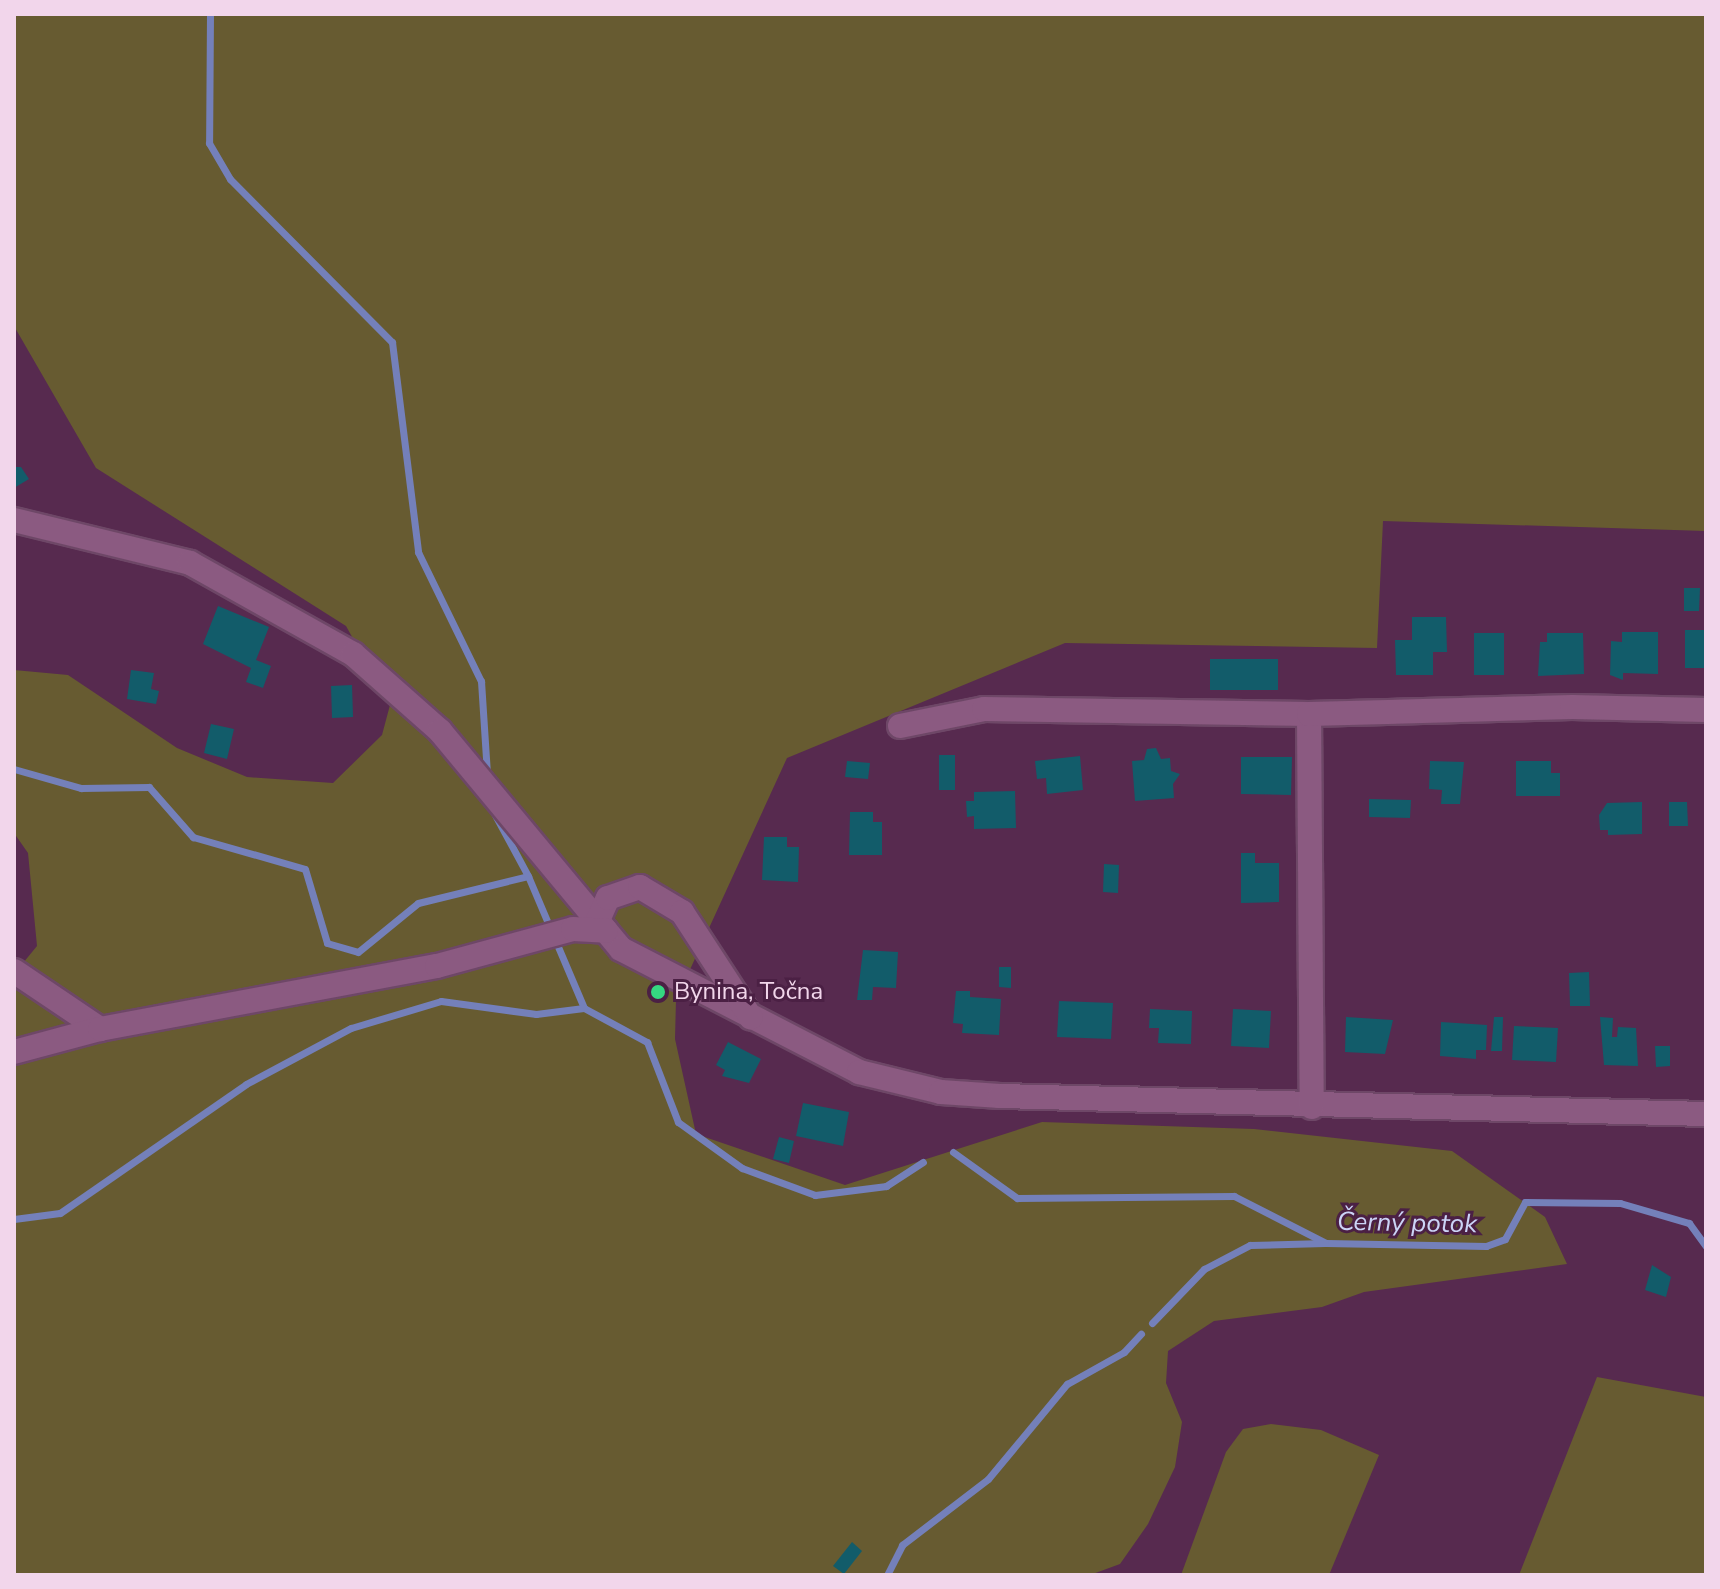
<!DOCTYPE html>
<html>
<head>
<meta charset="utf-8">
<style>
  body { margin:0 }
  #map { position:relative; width:1720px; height:1589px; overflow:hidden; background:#572a4f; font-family:"Nunito Sans",sans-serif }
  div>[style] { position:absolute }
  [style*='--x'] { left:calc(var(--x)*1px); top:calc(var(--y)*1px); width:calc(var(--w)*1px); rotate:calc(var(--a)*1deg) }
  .green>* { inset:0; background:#675b31 }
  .stream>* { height:7px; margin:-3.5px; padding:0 3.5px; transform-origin:3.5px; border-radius:3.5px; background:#7480ba }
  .building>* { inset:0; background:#125c6a }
  .roads { filter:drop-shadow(2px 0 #6e4767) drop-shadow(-2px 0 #6e4767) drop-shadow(0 2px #6e4767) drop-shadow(0 -2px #6e4767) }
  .minor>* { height:24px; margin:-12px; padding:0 12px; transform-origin:12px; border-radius:12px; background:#8b5a81 }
  .dots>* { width:22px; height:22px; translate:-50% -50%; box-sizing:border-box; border:4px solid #4b2044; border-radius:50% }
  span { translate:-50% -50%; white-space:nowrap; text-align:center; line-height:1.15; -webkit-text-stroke:6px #4b2044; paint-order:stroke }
  .poi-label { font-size:24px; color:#f2d6eb }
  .left { translate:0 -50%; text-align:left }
  .water-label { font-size:26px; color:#cbd4f6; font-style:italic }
  .frame { position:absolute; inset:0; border:16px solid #f2d6eb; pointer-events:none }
</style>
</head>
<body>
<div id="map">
  <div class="green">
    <i style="clip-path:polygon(14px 14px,1706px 14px,1706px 531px,1383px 521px,1377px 648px,1065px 643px,787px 758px,676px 1000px,675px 1039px,696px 1134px,845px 1185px,1042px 1122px,1254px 1129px,1452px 1151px,1545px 1217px,1567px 1264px,1364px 1292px,1322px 1307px,1214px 1321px,1168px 1351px,1166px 1383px,1182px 1422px,1175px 1467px,1148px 1524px,1120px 1564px,1090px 1575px,14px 1575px,14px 974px,37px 946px,28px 853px,14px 833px,14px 670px,68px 675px,177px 748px,247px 777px,333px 783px,382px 735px,390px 705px,346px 626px,96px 468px,14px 326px)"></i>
    <i style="clip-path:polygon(1597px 1377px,1706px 1397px,1706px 1575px,1519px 1575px)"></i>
    <i style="clip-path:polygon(1271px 1424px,1321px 1430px,1379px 1455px,1329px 1575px,1181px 1575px,1226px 1452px,1243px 1429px)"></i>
  </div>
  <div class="stream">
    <i style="--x:210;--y:14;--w:129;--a:90.4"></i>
    <i style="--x:209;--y:143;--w:42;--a:59.7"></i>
    <i style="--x:230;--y:179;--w:230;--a:45.2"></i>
    <i style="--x:392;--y:342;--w:212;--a:82.9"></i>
    <i style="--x:418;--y:552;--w:144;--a:64"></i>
    <i style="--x:481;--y:681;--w:92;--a:86.3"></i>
    <i style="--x:14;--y:769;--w:70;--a:15.8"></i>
    <i style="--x:81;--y:788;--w:68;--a:-0.8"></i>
    <i style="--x:149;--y:787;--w:67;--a:48.7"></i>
    <i style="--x:193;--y:837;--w:116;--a:15.9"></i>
    <i style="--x:305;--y:869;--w:77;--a:73.4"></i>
    <i style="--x:327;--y:943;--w:32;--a:16"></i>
    <i style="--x:358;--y:952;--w:77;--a:-39.2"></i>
    <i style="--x:418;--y:903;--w:113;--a:-13.8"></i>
    <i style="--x:528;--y:876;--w:143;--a:67"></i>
    <i style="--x:584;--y:1008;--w:72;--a:28.4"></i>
    <i style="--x:647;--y:1042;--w:86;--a:68.8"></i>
    <i style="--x:678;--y:1122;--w:79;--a:35.7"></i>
    <i style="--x:742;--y:1168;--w:78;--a:20.3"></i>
    <i style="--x:815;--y:1195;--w:72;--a:-7.2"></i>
    <i style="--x:886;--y:1186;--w:44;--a:-33"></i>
    <i style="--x:494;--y:813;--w:72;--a:61.6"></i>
    <i style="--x:953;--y:1152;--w:79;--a:35.7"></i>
    <i style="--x:1017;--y:1198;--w:217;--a:-0.5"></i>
    <i style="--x:1234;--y:1196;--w:103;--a:27.1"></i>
    <i style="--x:1326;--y:1243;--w:160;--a:1.1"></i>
    <i style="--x:1486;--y:1246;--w:20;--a:-20"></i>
    <i style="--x:1505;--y:1239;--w:42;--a:-61.6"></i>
    <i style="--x:1525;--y:1202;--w:95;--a:0.6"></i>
    <i style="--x:1620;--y:1203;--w:72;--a:16.2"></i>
    <i style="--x:1689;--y:1223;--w:29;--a:54"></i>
    <i style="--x:14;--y:1219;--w:46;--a:-7.4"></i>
    <i style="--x:60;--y:1213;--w:226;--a:-34.7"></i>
    <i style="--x:246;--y:1084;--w:119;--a:-28.1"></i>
    <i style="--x:351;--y:1028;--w:94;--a:-16.7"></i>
    <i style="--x:441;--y:1001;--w:96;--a:7.8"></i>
    <i style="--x:536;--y:1014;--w:48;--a:-7.1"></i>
    <i style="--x:1152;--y:1323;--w:75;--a:-46.1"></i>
    <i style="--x:1204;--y:1269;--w:52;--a:-27.6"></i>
    <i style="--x:1250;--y:1245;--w:75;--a:-1.5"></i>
    <i style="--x:887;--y:1575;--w:34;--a:-63"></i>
    <i style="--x:902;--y:1545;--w:108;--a:-37.5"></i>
    <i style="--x:988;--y:1479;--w:124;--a:-50.3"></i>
    <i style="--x:1067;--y:1384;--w:65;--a:-29.3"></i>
    <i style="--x:1124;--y:1352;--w:25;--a:-47"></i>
  </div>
  <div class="building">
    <i style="clip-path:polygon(14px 467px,21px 467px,29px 479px,14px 488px)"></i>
    <i style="clip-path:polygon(1684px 588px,1700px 588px,1699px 611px,1684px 611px)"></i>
    <i style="clip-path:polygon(218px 606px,269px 627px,256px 660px,271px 666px,263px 688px,246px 682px,251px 668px,203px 644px)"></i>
    <i style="clip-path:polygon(1412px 617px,1446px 617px,1447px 652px,1433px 652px,1433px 675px,1396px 675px,1395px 640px,1412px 640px)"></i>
    <i style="clip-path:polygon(1685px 630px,1706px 630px,1706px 668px,1685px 668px)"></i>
    <i style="clip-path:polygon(1622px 632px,1658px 632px,1658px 674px,1623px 673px,1623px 680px,1610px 675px,1611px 641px,1622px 642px)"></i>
    <i style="clip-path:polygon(1474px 633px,1504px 633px,1504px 675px,1474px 675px)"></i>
    <i style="clip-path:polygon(1547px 633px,1583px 633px,1584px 674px,1538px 676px,1540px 642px,1547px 642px)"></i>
    <i style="clip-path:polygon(1210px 659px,1278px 659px,1278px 690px,1210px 690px)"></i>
    <i style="clip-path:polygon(131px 670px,154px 673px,151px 689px,159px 691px,156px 704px,127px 699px)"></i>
    <i style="clip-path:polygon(352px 685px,353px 717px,332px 718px,331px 686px)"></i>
    <i style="clip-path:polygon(211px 724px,234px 729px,227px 759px,204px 753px)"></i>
    <i style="clip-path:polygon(1156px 748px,1161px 759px,1170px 758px,1171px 771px,1180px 774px,1173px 784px,1174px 798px,1135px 801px,1132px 761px,1144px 760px,1147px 749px)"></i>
    <i style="clip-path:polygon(939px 755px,955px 755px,955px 790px,939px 790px)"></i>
    <i style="clip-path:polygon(1080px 756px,1083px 790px,1047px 794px,1046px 778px,1037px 779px,1035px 761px)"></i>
    <i style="clip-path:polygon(1241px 757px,1292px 757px,1291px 795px,1241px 794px)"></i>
    <i style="clip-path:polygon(847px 761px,870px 763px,868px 779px,845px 777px)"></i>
    <i style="clip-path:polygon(1430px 761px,1464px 762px,1460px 804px,1441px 804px,1442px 790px,1429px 789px)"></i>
    <i style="clip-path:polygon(1516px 761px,1551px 761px,1551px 773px,1560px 773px,1560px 796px,1516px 796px)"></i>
    <i style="clip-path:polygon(1015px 791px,1016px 828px,974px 829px,974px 816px,967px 817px,966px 801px,974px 801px,974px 792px)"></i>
    <i style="clip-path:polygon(1369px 799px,1411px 800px,1410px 818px,1369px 817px)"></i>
    <i style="clip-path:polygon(1642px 802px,1642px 834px,1608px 835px,1608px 830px,1600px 830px,1599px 815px,1607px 803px)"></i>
    <i style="clip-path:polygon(1669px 802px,1687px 802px,1688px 826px,1669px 826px)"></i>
    <i style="clip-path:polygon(850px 812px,873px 812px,873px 822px,882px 822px,882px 855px,849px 855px)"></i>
    <i style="clip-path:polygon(764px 837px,787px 837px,787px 847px,799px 847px,798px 882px,762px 880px)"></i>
    <i style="clip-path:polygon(1241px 853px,1255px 853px,1255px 863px,1279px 863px,1279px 902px,1241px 903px)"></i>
    <i style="clip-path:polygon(1104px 864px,1119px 865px,1118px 893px,1103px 892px)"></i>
    <i style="clip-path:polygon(863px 950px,898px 952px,896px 988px,873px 987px,872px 1000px,857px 1000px)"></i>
    <i style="clip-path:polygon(999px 967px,1011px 967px,1011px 988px,999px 987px)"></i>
    <i style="clip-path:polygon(1589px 972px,1590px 1006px,1570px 1006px,1569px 973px)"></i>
    <i style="clip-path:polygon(956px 991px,970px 991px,970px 997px,1001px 999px,999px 1035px,962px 1033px,963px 1024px,953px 1023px)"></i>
    <i style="clip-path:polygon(1059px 1001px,1113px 1003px,1111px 1039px,1057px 1037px)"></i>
    <i style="clip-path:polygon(1150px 1009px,1192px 1011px,1191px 1044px,1158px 1043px,1159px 1028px,1149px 1028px)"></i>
    <i style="clip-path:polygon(1233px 1009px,1271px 1011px,1269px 1048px,1231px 1046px)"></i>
    <i style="clip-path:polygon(1346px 1017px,1393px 1020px,1385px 1054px,1345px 1052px)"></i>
    <i style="clip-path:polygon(1494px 1017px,1503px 1017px,1502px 1051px,1491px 1051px)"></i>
    <i style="clip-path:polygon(1600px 1017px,1613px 1018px,1612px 1037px,1617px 1037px,1618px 1027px,1636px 1028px,1638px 1066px,1604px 1065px)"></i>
    <i style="clip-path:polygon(1441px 1022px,1487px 1025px,1486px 1050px,1476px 1050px,1476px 1059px,1440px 1056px)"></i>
    <i style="clip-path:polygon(1514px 1026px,1558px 1028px,1556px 1062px,1512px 1060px)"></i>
    <i style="clip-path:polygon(728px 1042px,761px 1059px,749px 1083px,722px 1076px,725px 1070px,716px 1065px)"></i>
    <i style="clip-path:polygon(1655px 1046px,1670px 1046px,1670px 1066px,1656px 1067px)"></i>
    <i style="clip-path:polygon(803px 1103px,849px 1112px,843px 1146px,796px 1136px)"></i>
    <i style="clip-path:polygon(779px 1137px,794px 1141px,789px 1163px,773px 1159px)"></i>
    <i style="clip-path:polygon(1652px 1265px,1671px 1277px,1666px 1297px,1645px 1290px)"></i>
    <i style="clip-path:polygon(852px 1542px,862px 1551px,844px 1574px,833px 1566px)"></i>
  </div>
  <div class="roads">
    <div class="minor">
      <i style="--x:14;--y:520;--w:181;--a:13.7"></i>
      <i style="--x:190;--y:563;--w:187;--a:29.2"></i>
      <i style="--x:353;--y:654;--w:116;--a:41.5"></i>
      <i style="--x:440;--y:731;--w:283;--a:50.3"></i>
      <i style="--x:621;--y:949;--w:268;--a:27.3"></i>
      <i style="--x:859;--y:1072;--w:84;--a:13.7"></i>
      <i style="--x:941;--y:1092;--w:59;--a:3.9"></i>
      <i style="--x:1000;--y:1096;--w:706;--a:1.46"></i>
      <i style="--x:1309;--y:714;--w:393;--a:89.6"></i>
      <i style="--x:900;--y:726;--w:86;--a:-11.4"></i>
      <i style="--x:984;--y:709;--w:325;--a:0.9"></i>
      <i style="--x:1309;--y:714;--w:263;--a:-1.5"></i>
      <i style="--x:1572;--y:707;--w:134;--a:1.3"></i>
      <i style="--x:598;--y:920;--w:24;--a:-66"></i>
      <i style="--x:608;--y:898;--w:34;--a:-19"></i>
      <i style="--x:640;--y:887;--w:49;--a:30.8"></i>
      <i style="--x:682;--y:912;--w:126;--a:56.9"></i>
      <i style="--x:14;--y:971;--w:104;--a:34"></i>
      <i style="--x:14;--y:1052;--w:89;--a:-15"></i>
      <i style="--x:100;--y:1029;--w:343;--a:-10.6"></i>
      <i style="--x:437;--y:966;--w:141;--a:-15.2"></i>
      <i style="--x:573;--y:929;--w:33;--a:3"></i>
    </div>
  </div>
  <div class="dots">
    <i style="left:658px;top:992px;background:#35d881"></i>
  </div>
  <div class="poi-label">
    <span class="left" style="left:674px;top:992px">Bynina, Točna</span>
  </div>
  <div class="water-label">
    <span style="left:1407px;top:1223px;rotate:1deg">Černý potok</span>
  </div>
  <div class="frame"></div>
</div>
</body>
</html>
